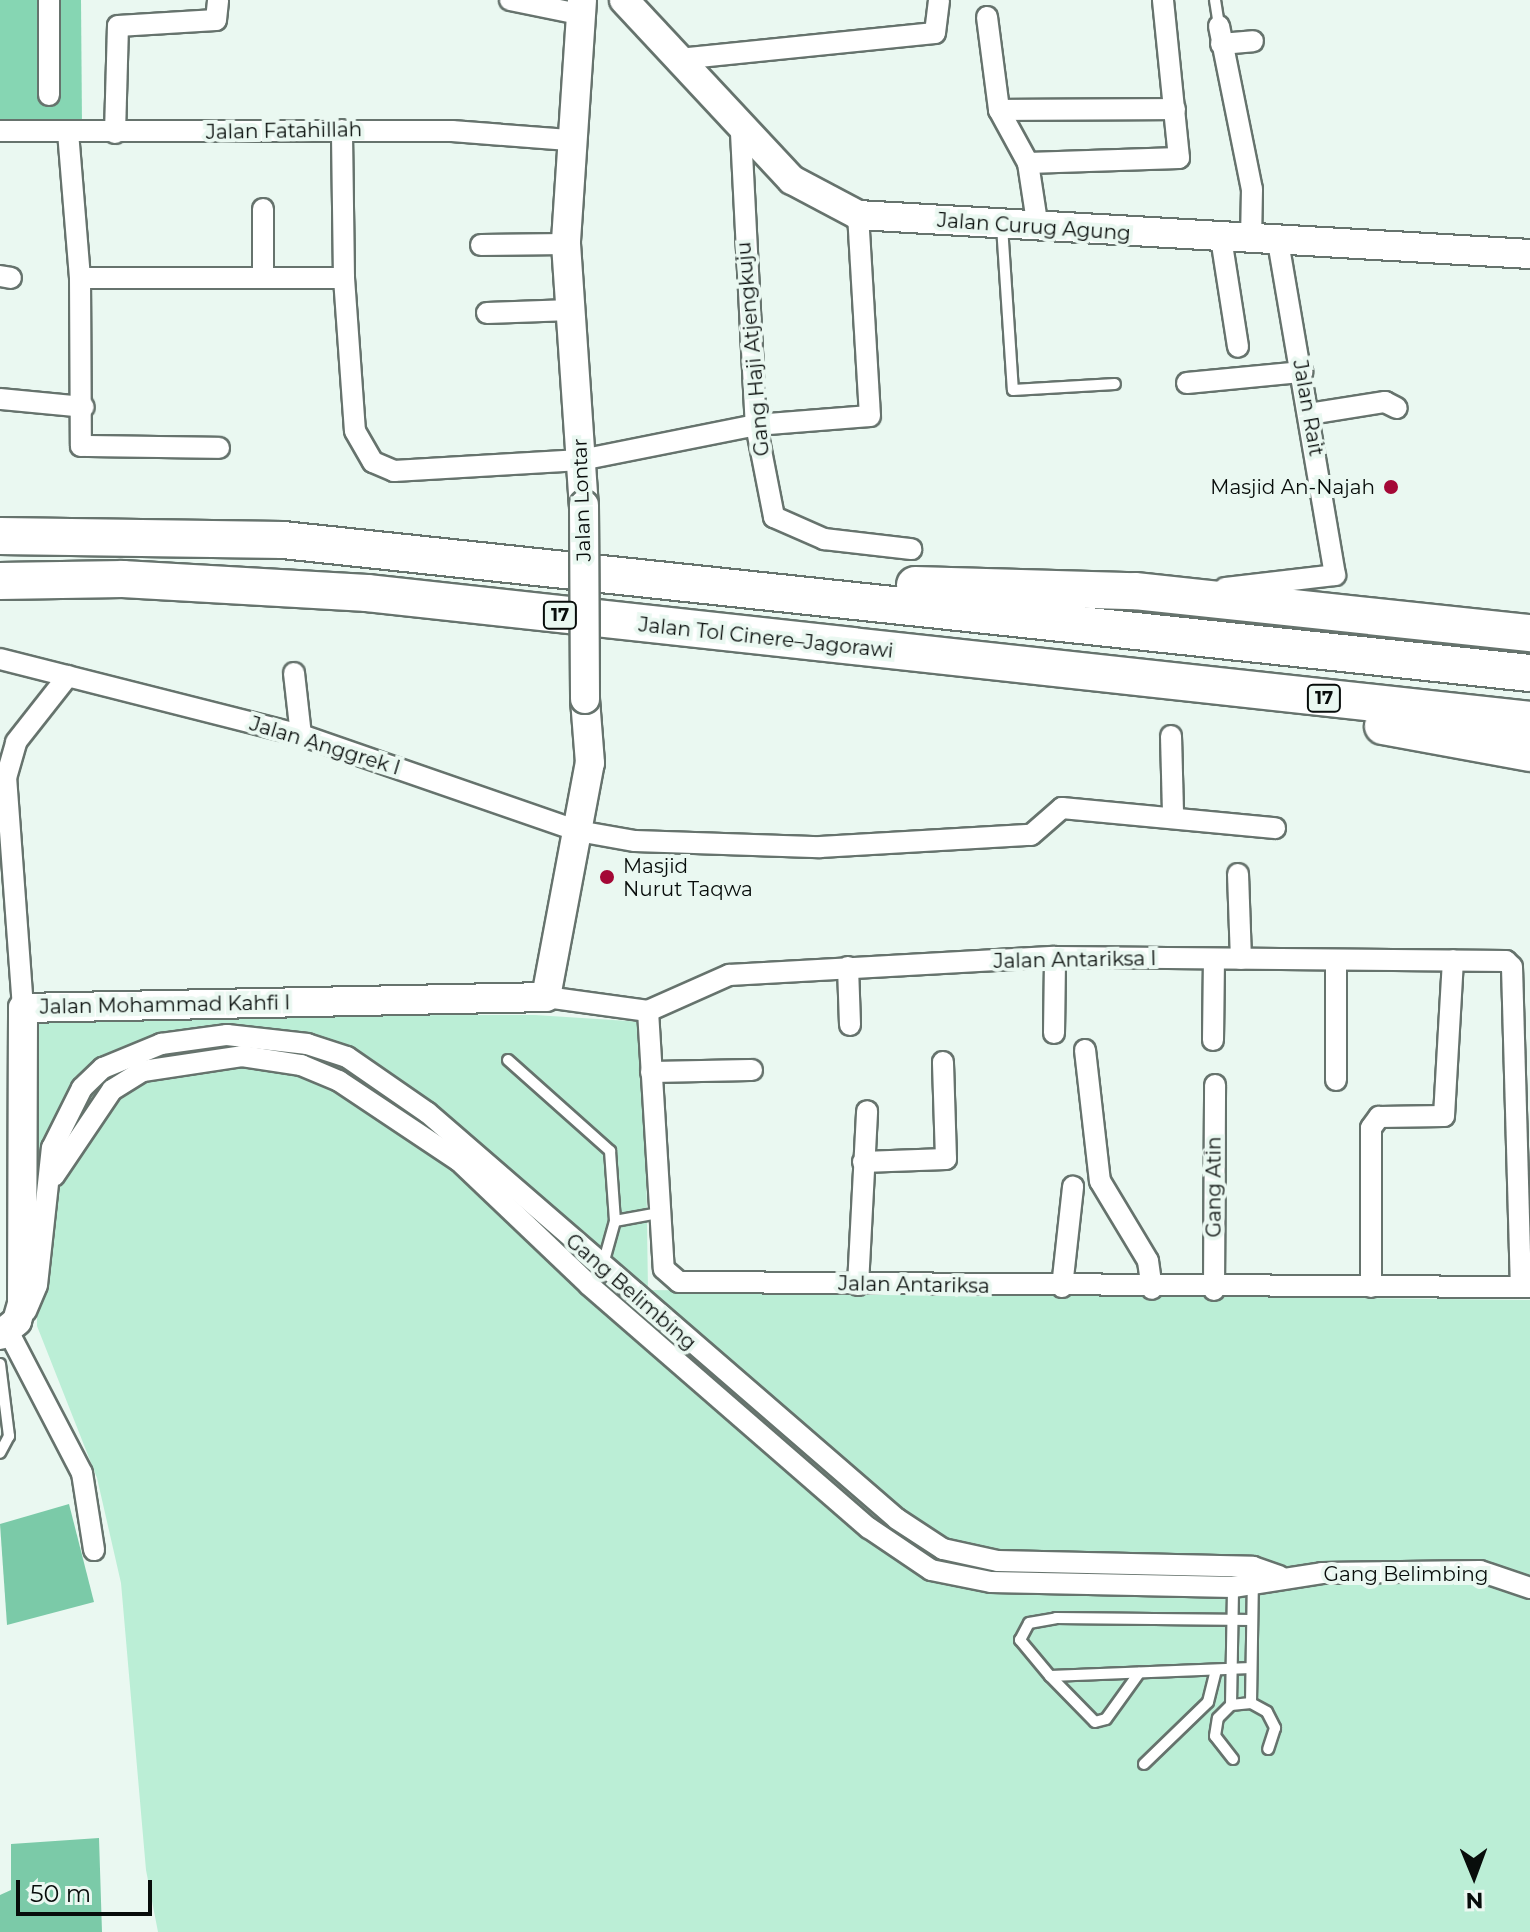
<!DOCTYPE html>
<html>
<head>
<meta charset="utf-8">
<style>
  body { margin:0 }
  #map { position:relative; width:1530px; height:1932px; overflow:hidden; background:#eaf8f1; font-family:Montserrat,sans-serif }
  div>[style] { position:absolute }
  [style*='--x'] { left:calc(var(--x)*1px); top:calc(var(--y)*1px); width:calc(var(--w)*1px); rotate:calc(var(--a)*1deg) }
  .green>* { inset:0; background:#bbeed6 }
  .forest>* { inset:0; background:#86d6b3 }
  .water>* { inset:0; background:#7bcaa8 }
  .roads { filter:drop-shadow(2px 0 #66736d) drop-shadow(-2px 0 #66736d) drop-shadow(0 2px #66736d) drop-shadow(0 -2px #66736d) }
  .lane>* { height:10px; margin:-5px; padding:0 5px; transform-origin:5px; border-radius:5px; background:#fff }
  .street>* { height:20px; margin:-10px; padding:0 10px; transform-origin:10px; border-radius:10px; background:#fff }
  .secondary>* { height:28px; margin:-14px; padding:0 14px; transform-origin:14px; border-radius:14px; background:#fff }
  .highway>* { height:36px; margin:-18px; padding:0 18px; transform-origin:18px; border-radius:18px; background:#fff }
  .bridges { filter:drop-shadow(2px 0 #66736d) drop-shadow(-2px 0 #66736d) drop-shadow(0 2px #66736d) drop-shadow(0 -2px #66736d) }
  .secondary-bridge>* { height:28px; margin:-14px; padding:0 14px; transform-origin:14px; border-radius:14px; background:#fff }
  .dots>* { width:22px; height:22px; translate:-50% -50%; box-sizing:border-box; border:4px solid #eaf8f1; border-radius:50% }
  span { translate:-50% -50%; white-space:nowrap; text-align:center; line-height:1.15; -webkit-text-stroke:8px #eaf8f1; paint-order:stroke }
  .shield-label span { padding:2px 6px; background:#eaf8f1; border:2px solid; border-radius:6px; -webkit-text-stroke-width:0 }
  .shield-label { font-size:18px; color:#080d0b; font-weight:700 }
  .street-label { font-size:20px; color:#080d0b }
  .poi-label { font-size:20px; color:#080d0b }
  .right { translate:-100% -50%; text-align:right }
  .left { translate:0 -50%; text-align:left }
  .north { position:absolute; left:1434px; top:1836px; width:80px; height:80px; -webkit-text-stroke:6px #eaf8f1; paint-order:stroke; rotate:179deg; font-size:22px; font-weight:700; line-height:32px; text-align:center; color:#080d0b }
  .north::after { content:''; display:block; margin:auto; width:28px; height:36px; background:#080d0b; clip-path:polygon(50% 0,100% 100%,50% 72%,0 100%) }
  .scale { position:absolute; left:16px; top:1880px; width:136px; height:36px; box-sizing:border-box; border:4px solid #080d0b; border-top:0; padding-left:10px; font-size:24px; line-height:28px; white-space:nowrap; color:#080d0b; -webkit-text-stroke:6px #eaf8f1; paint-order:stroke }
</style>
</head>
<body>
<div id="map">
  <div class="green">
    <i style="clip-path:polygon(535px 1015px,644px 1022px,648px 1290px,1530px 1300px,1530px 1932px,158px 1932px,146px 1870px,121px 1583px,97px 1478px,37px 1326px,38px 1023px,67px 1016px)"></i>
  </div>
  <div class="forest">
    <i style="clip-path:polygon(0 0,81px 0,82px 126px,0 125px)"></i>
  </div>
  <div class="water">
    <i style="clip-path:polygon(69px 1504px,94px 1602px,7px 1625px,0 1524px)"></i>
    <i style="clip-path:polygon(99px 1838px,102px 1932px,0 1932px,0 1895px,11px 1890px,11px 1844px)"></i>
  </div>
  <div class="roads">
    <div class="lane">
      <i style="--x:1215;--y:0;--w:26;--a:81"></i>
      <i style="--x:1002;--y:226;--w:164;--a:86.2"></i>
      <i style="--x:1013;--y:390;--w:102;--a:-3.4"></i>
      <i style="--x:508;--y:1060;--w:137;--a:41.7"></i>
      <i style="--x:610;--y:1151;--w:70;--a:85.9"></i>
      <i style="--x:615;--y:1221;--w:49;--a:105.5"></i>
      <i style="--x:602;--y:1268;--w:21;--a:127"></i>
      <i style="--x:615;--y:1221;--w:45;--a:-10.3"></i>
      <i style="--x:0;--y:1364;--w:73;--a:82.9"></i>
      <i style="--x:9;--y:1436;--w:19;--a:118"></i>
      <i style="--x:1251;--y:1668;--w:201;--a:177.7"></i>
      <i style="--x:1050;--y:1676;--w:47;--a:-129.8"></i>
      <i style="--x:1020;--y:1640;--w:19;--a:-62"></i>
      <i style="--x:1029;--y:1623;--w:27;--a:-10"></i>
      <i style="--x:1056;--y:1618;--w:196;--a:0.6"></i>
      <i style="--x:1050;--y:1676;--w:64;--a:45.6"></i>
      <i style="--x:1095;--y:1722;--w:11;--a:-15"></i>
      <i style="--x:1106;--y:1719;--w:57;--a:-54.3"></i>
      <i style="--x:1251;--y:1703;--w:122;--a:-89.1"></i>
      <i style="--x:1231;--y:1705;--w:118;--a:-89"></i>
      <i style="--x:1233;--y:1759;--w:29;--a:-128"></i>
      <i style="--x:1215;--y:1736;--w:18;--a:-81"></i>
      <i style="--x:1218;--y:1718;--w:18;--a:-45"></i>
      <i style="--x:1231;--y:1705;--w:20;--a:-6"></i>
      <i style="--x:1251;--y:1703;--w:18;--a:29"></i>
      <i style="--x:1267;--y:1712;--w:18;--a:63"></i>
      <i style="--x:1275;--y:1728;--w:22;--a:108"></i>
      <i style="--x:1144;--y:1764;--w:89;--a:-44.1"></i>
      <i style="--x:1208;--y:1702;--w:33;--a:-76"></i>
    </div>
    <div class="street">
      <i style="--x:510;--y:0;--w:70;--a:11.5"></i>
      <i style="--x:987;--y:17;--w:94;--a:82.6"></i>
      <i style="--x:999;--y:110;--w:60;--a:61.3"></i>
      <i style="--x:1028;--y:163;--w:151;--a:-1.9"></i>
      <i style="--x:1179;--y:158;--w:159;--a:-95.8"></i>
      <i style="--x:1219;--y:26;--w:166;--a:78.6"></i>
      <i style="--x:1252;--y:189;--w:52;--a:91.1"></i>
      <i style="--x:1221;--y:44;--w:32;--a:-5"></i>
      <i style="--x:679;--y:59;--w:257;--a:-5.8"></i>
      <i style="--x:935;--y:33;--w:33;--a:-83"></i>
      <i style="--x:49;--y:95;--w:95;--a:-90"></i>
      <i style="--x:999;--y:110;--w:176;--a:-0.3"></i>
      <i style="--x:0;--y:131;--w:452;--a:0"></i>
      <i style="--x:452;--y:131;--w:117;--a:4.4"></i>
      <i style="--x:68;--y:132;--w:146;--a:85.3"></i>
      <i style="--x:80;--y:278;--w:168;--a:89.7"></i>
      <i style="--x:81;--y:446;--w:138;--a:0.8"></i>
      <i style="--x:115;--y:133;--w:107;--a:-88.4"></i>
      <i style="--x:118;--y:26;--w:98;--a:-3.5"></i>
      <i style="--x:216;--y:20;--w:20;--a:-84"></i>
      <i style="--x:741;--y:133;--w:292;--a:87.1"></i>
      <i style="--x:756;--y:425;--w:94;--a:78.9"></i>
      <i style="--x:774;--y:517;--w:55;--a:23.7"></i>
      <i style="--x:824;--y:539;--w:88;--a:6.6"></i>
      <i style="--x:1028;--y:163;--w:66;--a:81.3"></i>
      <i style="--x:1221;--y:238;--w:110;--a:81.1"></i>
      <i style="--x:481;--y:245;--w:85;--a:-0.7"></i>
      <i style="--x:0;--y:276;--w:11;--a:10"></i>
      <i style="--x:80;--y:278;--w:264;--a:0"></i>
      <i style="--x:344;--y:278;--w:148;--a:-90.8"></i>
      <i style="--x:263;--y:278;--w:69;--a:-90"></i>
      <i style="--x:344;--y:278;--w:153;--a:85.9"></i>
      <i style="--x:355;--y:431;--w:36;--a:60"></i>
      <i style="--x:373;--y:462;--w:23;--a:23"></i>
      <i style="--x:394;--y:471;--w:187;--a:-3.4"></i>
      <i style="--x:581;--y:460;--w:178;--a:-11.3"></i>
      <i style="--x:756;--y:425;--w:114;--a:-4.5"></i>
      <i style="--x:870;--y:416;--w:201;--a:-93.4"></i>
      <i style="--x:487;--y:313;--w:84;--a:-2"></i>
      <i style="--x:1187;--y:383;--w:116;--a:-5.5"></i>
      <i style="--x:0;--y:399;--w:84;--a:5.4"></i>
      <i style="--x:1309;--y:414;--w:77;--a:-9"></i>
      <i style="--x:1385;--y:402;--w:13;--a:27"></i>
      <i style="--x:1225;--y:588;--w:111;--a:-6.7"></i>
      <i style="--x:1335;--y:575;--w:337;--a:-99.7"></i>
      <i style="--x:0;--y:659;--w:310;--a:14.2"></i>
      <i style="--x:301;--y:735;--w:293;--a:19.1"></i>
      <i style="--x:578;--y:831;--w:58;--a:10"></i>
      <i style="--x:635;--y:841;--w:185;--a:1.9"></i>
      <i style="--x:820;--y:847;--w:211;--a:-3.3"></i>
      <i style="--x:1031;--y:835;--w:41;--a:-41.1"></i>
      <i style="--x:1062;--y:808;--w:214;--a:5.4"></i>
      <i style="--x:294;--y:673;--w:62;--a:83.6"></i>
      <i style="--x:1171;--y:736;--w:78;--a:88.5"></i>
      <i style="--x:1238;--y:874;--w:85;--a:88"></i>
      <i style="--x:848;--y:967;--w:58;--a:88"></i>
      <i style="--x:546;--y:997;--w:103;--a:7.8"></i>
      <i style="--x:648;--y:1011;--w:89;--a:-24"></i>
      <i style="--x:729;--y:975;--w:326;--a:-3.2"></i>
      <i style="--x:1055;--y:957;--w:451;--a:0.5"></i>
      <i style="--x:1506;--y:961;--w:8;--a:45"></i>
      <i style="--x:1512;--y:967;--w:320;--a:88.4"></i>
      <i style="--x:23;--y:1008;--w:231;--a:-94.2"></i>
      <i style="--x:6;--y:778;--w:37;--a:-74"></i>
      <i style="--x:16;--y:742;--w:84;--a:-51.8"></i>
      <i style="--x:648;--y:1011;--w:258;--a:86.5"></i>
      <i style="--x:664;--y:1269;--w:20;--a:41"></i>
      <i style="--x:679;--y:1282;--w:851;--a:0.34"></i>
      <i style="--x:1054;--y:1033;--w:76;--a:-89.2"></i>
      <i style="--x:1213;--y:1040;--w:80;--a:-89.3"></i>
      <i style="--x:1085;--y:1050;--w:132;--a:83.5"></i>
      <i style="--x:1100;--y:1181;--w:93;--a:59"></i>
      <i style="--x:1148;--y:1261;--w:28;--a:82"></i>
      <i style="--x:651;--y:1072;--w:101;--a:-1.1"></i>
      <i style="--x:1336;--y:1080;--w:120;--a:-90"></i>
      <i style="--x:863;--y:1162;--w:83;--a:-2.1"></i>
      <i style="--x:946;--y:1159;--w:97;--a:-91.8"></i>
      <i style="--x:54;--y:1176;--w:104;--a:-56"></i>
      <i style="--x:112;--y:1090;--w:36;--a:-32"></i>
      <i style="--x:143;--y:1071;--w:100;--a:-8.6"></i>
      <i style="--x:242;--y:1056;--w:60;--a:8.7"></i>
      <i style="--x:301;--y:1065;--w:41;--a:22.8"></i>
      <i style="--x:339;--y:1081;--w:144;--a:33.7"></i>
      <i style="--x:459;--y:1161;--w:180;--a:43.6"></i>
      <i style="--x:589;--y:1285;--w:371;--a:41"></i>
      <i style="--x:869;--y:1528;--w:75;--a:34.1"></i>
      <i style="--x:931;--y:1570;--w:61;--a:11.3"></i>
      <i style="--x:991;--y:1582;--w:242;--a:1.2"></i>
      <i style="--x:1233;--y:1587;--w:90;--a:-8.9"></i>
      <i style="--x:1322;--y:1573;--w:158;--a:-0.7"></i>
      <i style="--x:1480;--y:1571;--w:53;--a:18.8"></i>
      <i style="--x:858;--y:1285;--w:174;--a:-87"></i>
      <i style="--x:1062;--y:1287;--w:101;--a:-83.7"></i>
      <i style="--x:1371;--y:1287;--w:159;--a:-90"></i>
      <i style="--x:1371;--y:1128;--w:14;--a:-54"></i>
      <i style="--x:1379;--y:1117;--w:65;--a:-0.9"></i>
      <i style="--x:1444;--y:1116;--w:156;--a:-86.7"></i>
      <i style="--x:1214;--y:1290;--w:205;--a:-89.7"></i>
      <i style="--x:26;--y:1311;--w:28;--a:-67"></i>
      <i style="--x:37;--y:1285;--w:138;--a:-83.8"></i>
      <i style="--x:52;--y:1148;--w:67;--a:-63.4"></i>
      <i style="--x:82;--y:1088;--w:29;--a:-44"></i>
      <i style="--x:103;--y:1068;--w:63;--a:-22.5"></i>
      <i style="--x:161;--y:1044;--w:67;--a:-7.8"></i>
      <i style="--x:227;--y:1035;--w:81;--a:6.4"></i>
      <i style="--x:307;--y:1044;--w:42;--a:18"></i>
      <i style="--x:347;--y:1057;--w:98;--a:34.7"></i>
      <i style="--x:428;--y:1113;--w:620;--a:40.88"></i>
      <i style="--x:897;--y:1519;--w:55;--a:33.1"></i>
      <i style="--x:943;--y:1549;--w:56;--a:12.3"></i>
      <i style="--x:998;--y:1561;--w:255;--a:1.3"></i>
      <i style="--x:1253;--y:1567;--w:28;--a:19"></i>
      <i style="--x:8;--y:1331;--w:160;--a:62.5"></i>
      <i style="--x:82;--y:1473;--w:78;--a:81.1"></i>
    </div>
    <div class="secondary">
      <i style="--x:582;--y:0;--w:245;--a:93.8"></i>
      <i style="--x:566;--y:244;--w:262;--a:86.1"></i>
      <i style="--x:624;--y:0;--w:246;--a:47"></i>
      <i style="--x:792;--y:180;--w:75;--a:27.9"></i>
      <i style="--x:858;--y:215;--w:673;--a:3.32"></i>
      <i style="--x:0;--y:1335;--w:22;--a:-39"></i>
      <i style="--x:17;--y:1321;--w:19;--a:-74"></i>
      <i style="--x:22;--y:1303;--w:295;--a:-89.8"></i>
      <i style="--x:23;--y:1008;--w:523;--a:-1.2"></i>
      <i style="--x:546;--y:997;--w:238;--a:-79.4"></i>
      <i style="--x:590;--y:763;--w:64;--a:-94.5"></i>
    </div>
    <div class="highway">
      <i style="--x:0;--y:536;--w:283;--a:0.8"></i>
      <i style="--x:283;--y:540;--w:1254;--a:6.09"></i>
      <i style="--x:0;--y:581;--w:123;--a:-0.9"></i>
      <i style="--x:123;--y:579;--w:244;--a:3.3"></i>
      <i style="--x:367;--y:593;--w:1170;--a:6.23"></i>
      <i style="--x:915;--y:585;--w:220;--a:1.6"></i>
      <i style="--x:1135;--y:591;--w:397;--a:6.1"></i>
      <i style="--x:1383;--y:726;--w:149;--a:10.4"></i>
    </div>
  </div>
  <div class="bridges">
    <div class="secondary-bridge">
      <i style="--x:584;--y:505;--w:194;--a:89.7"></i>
    </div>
  </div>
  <div class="dots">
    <i style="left:1391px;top:487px;background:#a40836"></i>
    <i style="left:607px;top:877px;background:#a40836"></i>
  </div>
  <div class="shield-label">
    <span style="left:560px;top:615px">17</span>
    <span style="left:1324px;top:698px">17</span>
  </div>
  <div class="street-label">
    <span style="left:284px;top:131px;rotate:-1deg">Jalan Fatahillah</span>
    <span style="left:1034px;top:227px;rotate:4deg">Jalan Curug Agung</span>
    <span style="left:753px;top:349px;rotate:-95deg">Gang Haji Atjengkuju</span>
    <span style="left:1308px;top:408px;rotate:80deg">Jalan Rait</span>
    <span style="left:582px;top:500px;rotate:-92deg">Jalan Lontar</span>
    <span style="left:766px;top:638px;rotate:6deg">Jalan Tol Cinere–Jagorawi</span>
    <span style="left:325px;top:746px;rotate:17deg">Jalan Anggrek I</span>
    <span style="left:1075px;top:960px;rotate:-1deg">Jalan Antariksa I</span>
    <span style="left:165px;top:1005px;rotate:-1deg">Jalan Mohammad Kahfi I</span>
    <span style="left:1214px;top:1187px;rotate:-90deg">Gang Atin</span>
    <span style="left:914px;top:1285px;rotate:1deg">Jalan Antariksa</span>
    <span style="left:631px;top:1292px;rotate:41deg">Gang Belimbing</span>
    <span style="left:1406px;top:1574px">Gang Belimbing</span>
  </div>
  <div class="poi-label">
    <span class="right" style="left:1375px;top:487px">Masjid An-Najah</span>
    <span class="left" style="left:623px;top:878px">Masjid<br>Nurut Taqwa</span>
  </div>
  <div class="north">N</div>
  <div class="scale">50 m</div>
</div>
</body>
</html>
